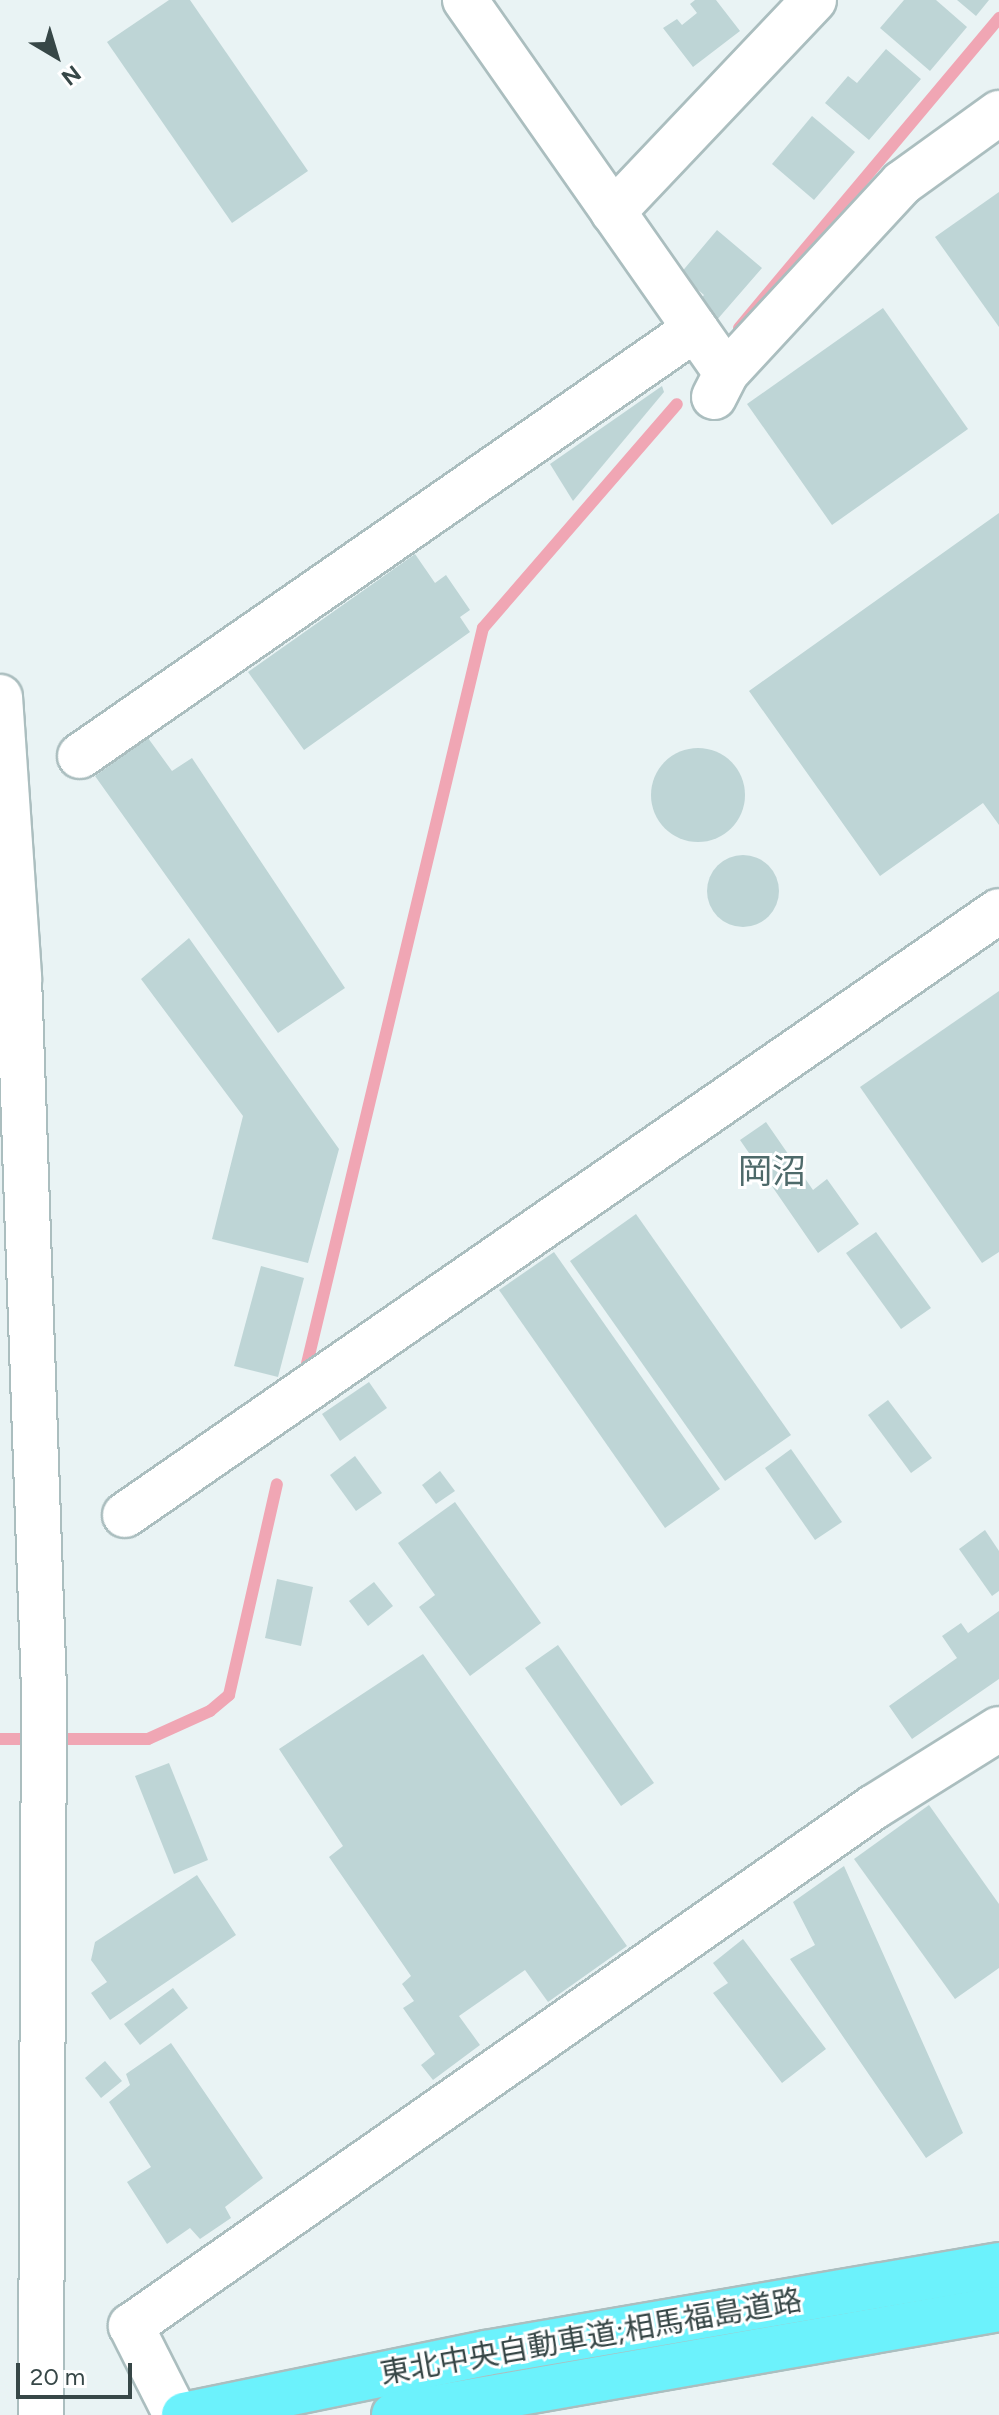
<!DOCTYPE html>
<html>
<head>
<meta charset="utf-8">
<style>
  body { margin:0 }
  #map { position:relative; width:999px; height:2415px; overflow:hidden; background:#e9f3f4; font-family:Figtree,"Noto Sans JP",sans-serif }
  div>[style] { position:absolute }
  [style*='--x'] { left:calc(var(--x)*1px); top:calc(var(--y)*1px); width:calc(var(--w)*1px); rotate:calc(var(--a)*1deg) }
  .stream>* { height:12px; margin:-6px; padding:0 6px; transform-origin:6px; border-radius:6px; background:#f0a6b4 }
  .building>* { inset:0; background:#bed5d6 }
  .round { border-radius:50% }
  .roads { filter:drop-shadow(2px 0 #abbebf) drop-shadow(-2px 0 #abbebf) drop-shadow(0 2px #abbebf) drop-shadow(0 -2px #abbebf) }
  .minor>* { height:44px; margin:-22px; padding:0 22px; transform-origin:22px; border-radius:22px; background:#fff }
  .motorway>* { height:44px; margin:-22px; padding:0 22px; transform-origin:22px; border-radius:22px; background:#6cf2fc }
  span { translate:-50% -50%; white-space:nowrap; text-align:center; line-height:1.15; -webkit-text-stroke:6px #fff; paint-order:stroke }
  .street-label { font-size:30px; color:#374747 }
  .quarter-label { font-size:34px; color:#4e6a6a }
  .north { position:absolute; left:16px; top:16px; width:80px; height:80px; -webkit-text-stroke:6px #fff; paint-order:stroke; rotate:142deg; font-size:22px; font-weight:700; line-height:32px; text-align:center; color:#374747 }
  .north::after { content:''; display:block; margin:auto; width:28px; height:36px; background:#374747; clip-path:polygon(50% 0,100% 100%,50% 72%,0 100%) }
  .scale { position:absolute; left:16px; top:2363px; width:116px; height:36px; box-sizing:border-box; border:4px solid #374747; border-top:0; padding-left:10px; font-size:24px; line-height:28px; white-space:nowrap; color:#374747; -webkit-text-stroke:6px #fff; paint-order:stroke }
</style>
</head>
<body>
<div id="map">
  <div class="stream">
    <i style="--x:739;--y:328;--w:405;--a:-50"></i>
    <i style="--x:305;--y:1372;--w:765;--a:-76.55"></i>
    <i style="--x:483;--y:628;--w:296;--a:-49.1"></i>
    <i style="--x:0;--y:1739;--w:148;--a:0"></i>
    <i style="--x:148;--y:1739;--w:68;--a:-24.3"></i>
    <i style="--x:210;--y:1711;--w:25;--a:-40"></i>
    <i style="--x:229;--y:1695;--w:216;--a:-77.2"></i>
  </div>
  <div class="building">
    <i style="clip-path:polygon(169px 0,190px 0,308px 171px,232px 223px,107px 42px)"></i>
    <i style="clip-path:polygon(695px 0,716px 0,740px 31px,693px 67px,663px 28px,677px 19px,682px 25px,697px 13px,690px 4px)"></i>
    <i style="clip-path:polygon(904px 0,936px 0,967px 27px,930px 71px,880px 28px)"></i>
    <i style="clip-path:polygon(957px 0,989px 0,976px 16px)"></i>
    <i style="clip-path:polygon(886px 49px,921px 79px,869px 140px,825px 103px,848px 76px,857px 83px)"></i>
    <i style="clip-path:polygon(812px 116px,855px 152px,814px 200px,772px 164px)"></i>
    <i style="clip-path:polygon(999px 192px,999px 327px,935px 237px)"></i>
    <i style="clip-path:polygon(717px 230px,762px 268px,716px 321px,696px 304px,704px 295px,680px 274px)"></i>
    <i style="clip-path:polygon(883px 308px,968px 429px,832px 525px,747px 404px)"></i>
    <i style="clip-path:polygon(662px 386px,664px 392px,573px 501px,550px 464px)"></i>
    <i style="clip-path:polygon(999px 513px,999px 825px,983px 803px,880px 876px,749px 691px)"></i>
    <i style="clip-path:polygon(415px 554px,435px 583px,446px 575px,470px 610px,460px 617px,470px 632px,304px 750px,248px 672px)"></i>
    <i style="clip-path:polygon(148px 738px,172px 771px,192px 758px,345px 988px,278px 1033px,95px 776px)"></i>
    <i class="round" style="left:651px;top:748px;width:94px;height:94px"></i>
    <i class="round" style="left:707px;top:855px;width:72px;height:72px"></i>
    <i style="clip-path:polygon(189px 938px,339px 1149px,308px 1263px,212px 1239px,243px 1116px,141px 979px)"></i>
    <i style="clip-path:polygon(999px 991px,999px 1252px,982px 1263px,860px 1087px)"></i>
    <i style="clip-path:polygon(766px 1122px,813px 1190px,827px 1179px,859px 1224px,818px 1253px,740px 1140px)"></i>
    <i style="clip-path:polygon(636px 1214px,791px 1435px,725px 1481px,570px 1261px)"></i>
    <i style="clip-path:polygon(876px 1232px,931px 1308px,901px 1329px,846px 1253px)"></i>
    <i style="clip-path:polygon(554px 1252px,720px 1489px,665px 1528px,499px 1290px)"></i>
    <i style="clip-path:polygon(261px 1266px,304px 1278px,278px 1377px,234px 1366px)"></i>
    <i style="clip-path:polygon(369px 1382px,387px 1408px,340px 1441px,322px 1414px)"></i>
    <i style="clip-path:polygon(888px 1400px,932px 1458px,911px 1473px,868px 1415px)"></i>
    <i style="clip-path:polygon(791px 1449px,842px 1522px,815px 1540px,765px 1468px)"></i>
    <i style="clip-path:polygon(355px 1456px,382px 1493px,356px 1511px,330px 1475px)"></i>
    <i style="clip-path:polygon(440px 1471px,455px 1491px,436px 1504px,422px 1485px)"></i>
    <i style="clip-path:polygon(455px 1502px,541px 1623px,470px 1676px,419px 1607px,435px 1595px,398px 1543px)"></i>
    <i style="clip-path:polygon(985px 1530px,999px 1551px,999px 1591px,992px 1596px,959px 1549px)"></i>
    <i style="clip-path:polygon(277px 1579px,313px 1587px,301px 1646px,265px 1638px)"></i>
    <i style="clip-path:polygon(374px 1582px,393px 1606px,368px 1626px,349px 1601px)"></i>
    <i style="clip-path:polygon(999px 1611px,999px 1679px,912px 1739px,889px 1706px,957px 1658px,942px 1636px,961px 1623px,968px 1633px)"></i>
    <i style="clip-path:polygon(558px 1645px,654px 1783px,621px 1806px,525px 1668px)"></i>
    <i style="clip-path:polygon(423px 1654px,627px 1946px,548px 2002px,525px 1970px,459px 2016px,480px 2045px,433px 2080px,421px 2065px,435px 2054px,403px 2008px,414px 2001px,402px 1984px,411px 1976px,329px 1857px,343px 1846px,279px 1749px)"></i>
    <i style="clip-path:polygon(169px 1763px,208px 1860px,174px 1874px,135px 1776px)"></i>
    <i style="clip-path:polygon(929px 1805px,999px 1904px,999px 1968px,955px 1999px,854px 1859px)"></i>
    <i style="clip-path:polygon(844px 1866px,963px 2133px,926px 2158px,790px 1959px,815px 1945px,793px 1902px)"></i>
    <i style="clip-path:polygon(197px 1875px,236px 1935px,110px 2020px,91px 1993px,107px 1982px,91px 1960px,95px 1942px)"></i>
    <i style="clip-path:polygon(743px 1939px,826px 2049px,782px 2083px,713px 1993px,728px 1983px,713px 1963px)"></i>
    <i style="clip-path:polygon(173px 1988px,188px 2008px,140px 2045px,124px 2024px)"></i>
    <i style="clip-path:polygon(171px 2043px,263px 2178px,225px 2207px,231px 2218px,200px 2239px,190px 2228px,167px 2244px,127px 2182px,151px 2167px,109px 2102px,130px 2085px,126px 2074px)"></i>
    <i style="clip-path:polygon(105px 2061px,122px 2081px,101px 2098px,85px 2078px)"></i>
  </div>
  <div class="roads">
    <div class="minor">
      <i style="--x:465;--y:0;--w:455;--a:55"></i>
      <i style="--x:613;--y:212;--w:292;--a:-46.5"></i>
      <i style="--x:714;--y:397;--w:27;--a:-63"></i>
      <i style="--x:726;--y:373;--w:259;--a:-47.2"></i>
      <i style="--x:902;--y:183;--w:120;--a:-35.8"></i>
      <i style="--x:0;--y:697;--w:282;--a:86.1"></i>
      <i style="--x:19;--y:978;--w:712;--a:87.99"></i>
      <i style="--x:44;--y:1690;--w:725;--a:90.24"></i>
      <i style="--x:80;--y:756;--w:749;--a:-34.77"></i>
      <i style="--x:125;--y:1515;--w:1062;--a:-34.65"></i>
      <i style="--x:176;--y:2415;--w:100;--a:-116.8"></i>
      <i style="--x:131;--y:2326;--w:906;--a:-34.94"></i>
      <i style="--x:874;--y:1807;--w:147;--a:-32"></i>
    </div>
    <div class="motorway">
      <i style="--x:184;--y:2415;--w:308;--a:-11.6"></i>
      <i style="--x:486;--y:2353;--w:520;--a:-9.73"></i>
      <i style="--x:394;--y:2415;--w:614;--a:-9.94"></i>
    </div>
  </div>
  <div class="street-label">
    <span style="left:591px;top:2337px;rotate:-10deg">東北中央自動車道;相馬福島道路</span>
  </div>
  <div class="quarter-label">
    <span style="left:772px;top:1172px">岡沼</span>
  </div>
  <div class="north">N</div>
  <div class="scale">20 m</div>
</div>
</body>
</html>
